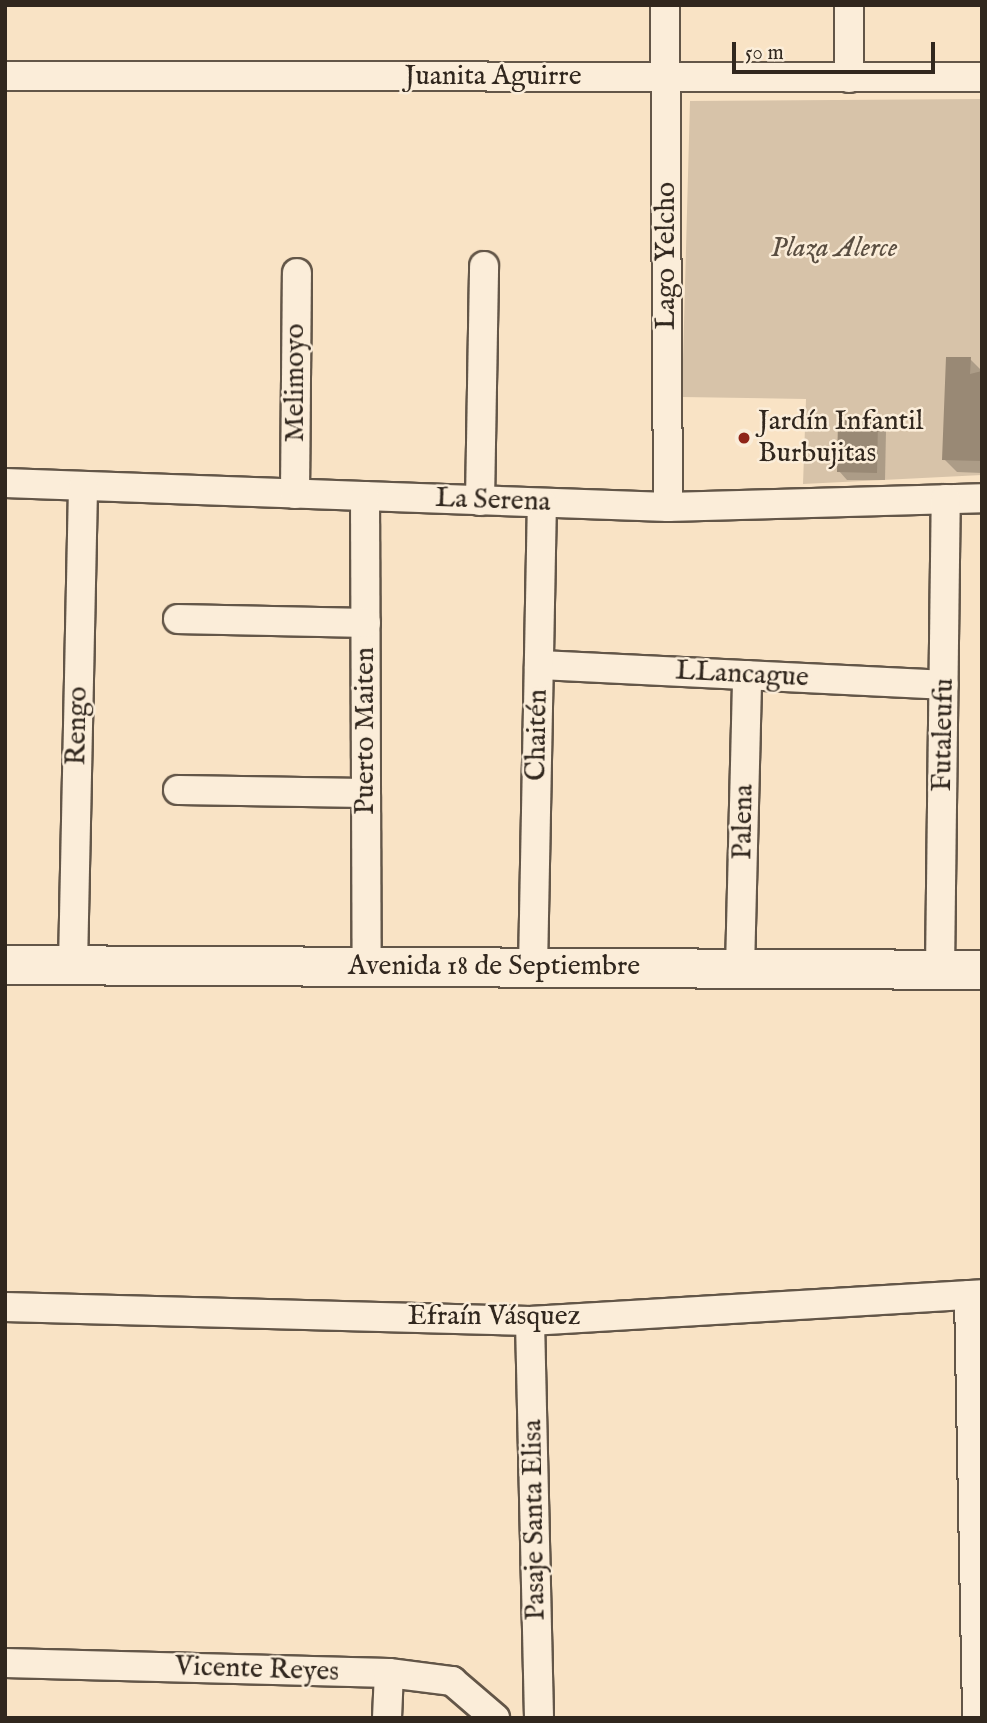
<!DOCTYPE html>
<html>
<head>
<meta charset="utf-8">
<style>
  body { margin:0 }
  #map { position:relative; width:987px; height:1723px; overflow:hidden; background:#f9e3c5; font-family:"IM FELL English",serif }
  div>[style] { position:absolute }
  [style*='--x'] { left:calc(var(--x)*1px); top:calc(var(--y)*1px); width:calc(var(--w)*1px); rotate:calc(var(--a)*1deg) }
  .green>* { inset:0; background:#d7c3a9 }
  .shadow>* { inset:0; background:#0003 }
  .building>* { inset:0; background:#998975 }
  .roads { filter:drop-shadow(2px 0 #635648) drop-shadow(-2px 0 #635648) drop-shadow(0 2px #635648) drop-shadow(0 -2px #635648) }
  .street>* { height:28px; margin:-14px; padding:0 14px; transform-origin:14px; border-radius:14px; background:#fbedd9 }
  .secondary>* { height:38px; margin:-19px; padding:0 19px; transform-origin:19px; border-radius:19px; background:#fbedd9 }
  .dots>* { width:19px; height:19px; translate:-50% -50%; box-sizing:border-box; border:4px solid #fbedd9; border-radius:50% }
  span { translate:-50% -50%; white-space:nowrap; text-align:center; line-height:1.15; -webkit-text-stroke:5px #fbedd9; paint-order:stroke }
  .street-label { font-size:28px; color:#31271e }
  .park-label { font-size:28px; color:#5a4e41; font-style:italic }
  .poi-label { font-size:28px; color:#31271e }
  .left { translate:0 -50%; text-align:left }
  .frame { position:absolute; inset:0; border:7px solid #31271e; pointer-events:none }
  .scale { position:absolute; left:732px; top:42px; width:203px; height:32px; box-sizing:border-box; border:4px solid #31271e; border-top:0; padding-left:9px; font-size:21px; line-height:24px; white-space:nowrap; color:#31271e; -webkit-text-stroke:5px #fbedd9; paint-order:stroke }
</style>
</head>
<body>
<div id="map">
  <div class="green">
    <i style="clip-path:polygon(982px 99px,982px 475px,803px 484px,806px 399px,682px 397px,690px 101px)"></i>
  </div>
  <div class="shadow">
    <i style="clip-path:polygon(970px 359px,982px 371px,982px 473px,957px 472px,944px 459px)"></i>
    <i style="clip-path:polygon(877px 423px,886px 431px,885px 480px,847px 480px,839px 471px)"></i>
  </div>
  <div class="building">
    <i style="clip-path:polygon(946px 357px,971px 357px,970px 374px,982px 371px,982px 461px,942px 460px)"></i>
    <i style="clip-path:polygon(838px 420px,878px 421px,877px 473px,837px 472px)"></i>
  </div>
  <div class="roads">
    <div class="street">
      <i style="--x:665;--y:5;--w:502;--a:89.66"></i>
      <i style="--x:849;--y:5;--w:73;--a:90"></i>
      <i style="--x:5;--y:76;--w:977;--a:0.06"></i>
      <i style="--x:5;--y:483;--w:663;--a:2.07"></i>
      <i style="--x:668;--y:507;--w:314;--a:-1.6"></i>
      <i style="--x:295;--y:494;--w:221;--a:-89.5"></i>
      <i style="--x:365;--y:496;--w:471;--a:89.8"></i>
      <i style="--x:480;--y:501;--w:235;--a:-89"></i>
      <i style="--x:178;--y:619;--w:188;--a:1.2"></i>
      <i style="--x:539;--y:665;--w:405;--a:2.8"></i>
      <i style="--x:178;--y:790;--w:188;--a:0.9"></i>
      <i style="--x:73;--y:965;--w:479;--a:-88.8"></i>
      <i style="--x:533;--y:968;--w:465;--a:-88.9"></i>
      <i style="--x:740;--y:969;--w:294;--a:-88.6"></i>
      <i style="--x:940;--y:970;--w:471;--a:-89.3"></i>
      <i style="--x:969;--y:1295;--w:423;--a:88.9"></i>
      <i style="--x:5;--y:1307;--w:525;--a:1.53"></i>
      <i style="--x:530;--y:1321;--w:453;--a:-3.4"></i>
      <i style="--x:530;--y:1321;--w:397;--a:88.7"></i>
      <i style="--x:5;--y:1663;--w:384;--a:1.5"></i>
      <i style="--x:389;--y:1673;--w:64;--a:7.2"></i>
      <i style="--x:452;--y:1681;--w:57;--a:40.7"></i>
      <i style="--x:387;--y:1718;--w:45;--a:-87.5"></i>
    </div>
    <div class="secondary">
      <i style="--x:5;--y:965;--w:977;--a:0.29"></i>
    </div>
  </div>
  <div class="dots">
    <i style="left:744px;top:438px;background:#8f2418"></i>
  </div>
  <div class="street-label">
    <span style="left:493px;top:77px">Juanita Aguirre</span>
    <span style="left:667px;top:256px;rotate:-90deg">Lago Yelcho</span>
    <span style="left:296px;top:383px;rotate:-90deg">Melimoyo</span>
    <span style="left:493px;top:501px;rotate:2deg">La Serena</span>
    <span style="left:742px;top:675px;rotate:3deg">LLancague</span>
    <span style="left:78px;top:726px;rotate:-89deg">Rengo</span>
    <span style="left:366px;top:731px;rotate:-90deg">Puerto Maiten</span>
    <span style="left:538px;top:735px;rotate:-89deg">Chaitén</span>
    <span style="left:944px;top:735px;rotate:-89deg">Futaleufu</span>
    <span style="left:744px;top:822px;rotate:-89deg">Palena</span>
    <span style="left:494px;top:967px">Avenida 18 de Septiembre</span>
    <span style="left:494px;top:1317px">Efraín Vásquez</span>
    <span style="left:535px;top:1520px;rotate:-91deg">Pasaje Santa Elisa</span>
    <span style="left:257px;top:1670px;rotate:2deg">Vicente Reyes</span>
  </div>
  <div class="park-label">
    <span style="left:834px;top:249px">Plaza Alerce</span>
  </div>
  <div class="poi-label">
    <span class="left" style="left:758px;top:438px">Jardín Infantil<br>Burbujitas</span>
  </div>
  <div class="frame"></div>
  <div class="scale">50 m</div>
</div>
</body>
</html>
